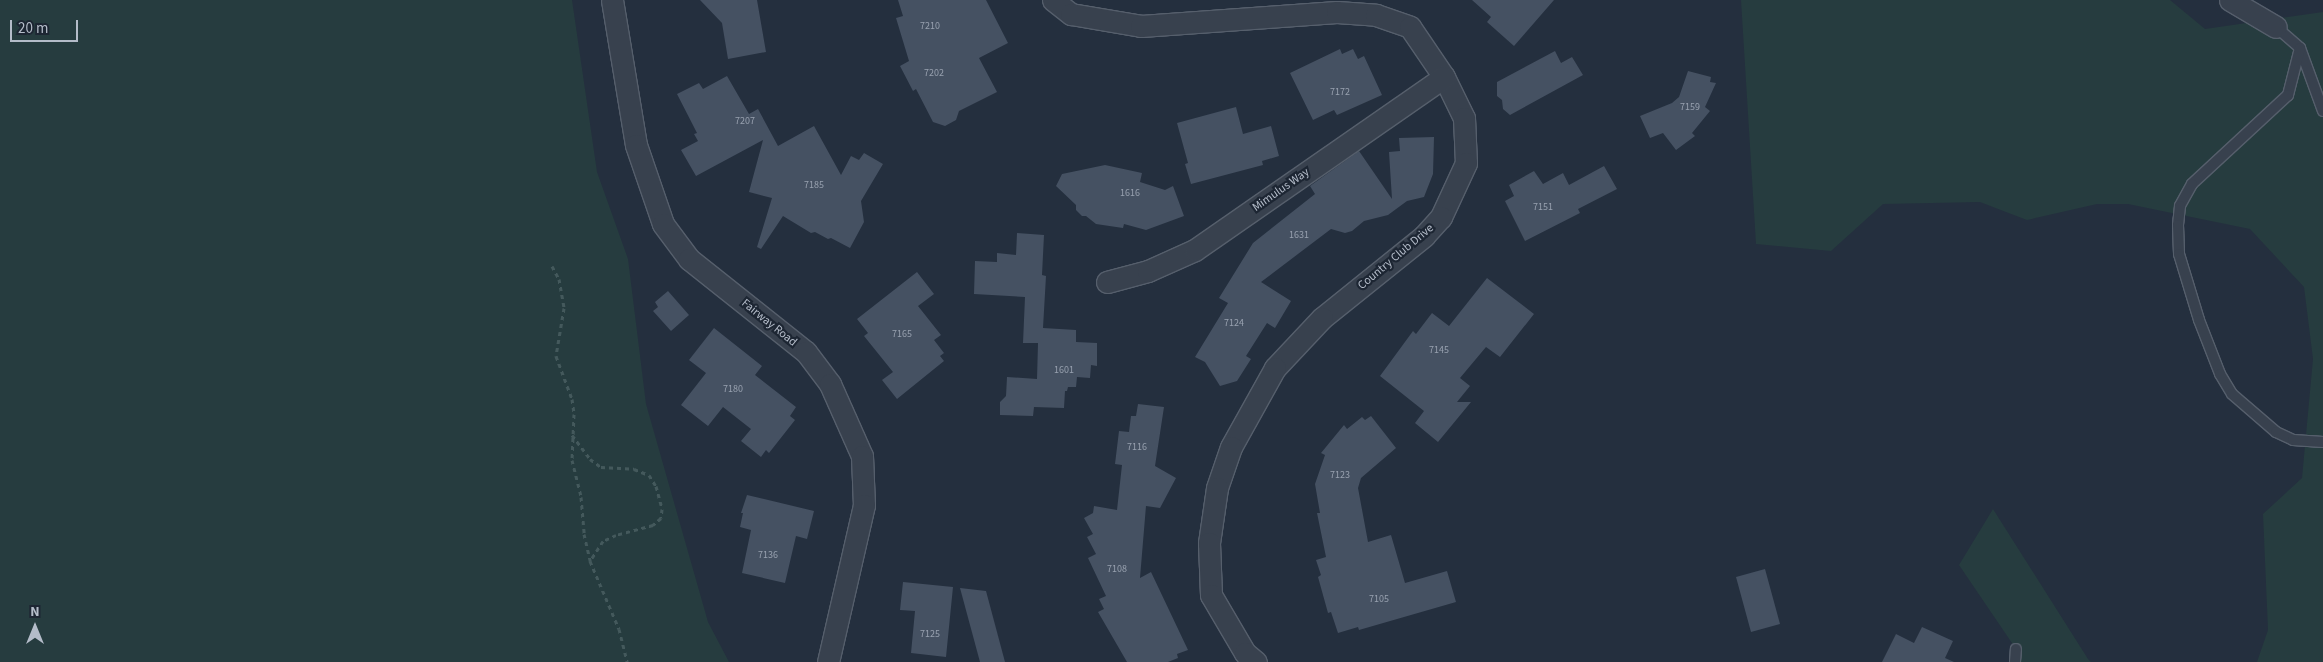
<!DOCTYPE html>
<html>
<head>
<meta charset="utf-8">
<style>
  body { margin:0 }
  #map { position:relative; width:2323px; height:662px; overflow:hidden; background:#242f3e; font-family:"Source Sans 3",sans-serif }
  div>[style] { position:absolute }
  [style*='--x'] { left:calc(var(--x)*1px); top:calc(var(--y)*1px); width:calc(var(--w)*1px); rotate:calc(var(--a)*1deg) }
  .green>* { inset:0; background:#263c3f }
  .building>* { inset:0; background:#455162 }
  .path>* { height:3px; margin-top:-1.5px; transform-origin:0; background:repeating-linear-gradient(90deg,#44595c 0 4px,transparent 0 8px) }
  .roads { filter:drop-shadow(1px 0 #565f6c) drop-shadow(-1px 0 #565f6c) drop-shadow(0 1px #565f6c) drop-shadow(0 -1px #565f6c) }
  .lane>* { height:10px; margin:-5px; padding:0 5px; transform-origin:5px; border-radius:5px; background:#38414e }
  .street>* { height:21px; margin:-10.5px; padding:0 10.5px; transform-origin:10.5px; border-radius:10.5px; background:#38414e }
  span { translate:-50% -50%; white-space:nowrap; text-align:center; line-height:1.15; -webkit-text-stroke:4.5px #1d2633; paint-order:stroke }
  .number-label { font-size:10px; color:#98a1af }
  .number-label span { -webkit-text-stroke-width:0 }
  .street-label { font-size:12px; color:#b4bcc9 }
  .north { position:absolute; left:10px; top:602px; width:50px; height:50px; -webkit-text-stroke:4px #1d2633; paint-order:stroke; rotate:0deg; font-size:14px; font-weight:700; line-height:20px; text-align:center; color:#b4bcc9 }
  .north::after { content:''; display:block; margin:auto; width:18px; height:22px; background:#b4bcc9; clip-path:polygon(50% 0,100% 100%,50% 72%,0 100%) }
  .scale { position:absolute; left:10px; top:20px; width:68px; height:22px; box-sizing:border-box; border:2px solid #b4bcc9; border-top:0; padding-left:6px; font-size:15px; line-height:18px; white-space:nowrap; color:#b4bcc9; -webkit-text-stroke:4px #1d2633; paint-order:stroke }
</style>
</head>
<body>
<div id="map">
  <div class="green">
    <i style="clip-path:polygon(0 0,572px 0,597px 172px,628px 259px,646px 404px,708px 622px,729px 662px,0 662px)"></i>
    <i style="clip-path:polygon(1741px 0,2170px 0,2205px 29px,2323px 12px,2323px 662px,2257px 662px,2268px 630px,2263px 514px,2302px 478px,2313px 359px,2304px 287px,2250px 229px,2128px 204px,2097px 204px,2027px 220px,1980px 202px,1883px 204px,1831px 251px,1756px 244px)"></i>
    <i style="clip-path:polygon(1993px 509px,2088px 659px,2091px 662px,2017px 662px,2016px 649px,1959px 565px)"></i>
  </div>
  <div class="building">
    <i style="clip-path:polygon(700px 0,757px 0,766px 52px,728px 59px,722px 23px)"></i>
    <i style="clip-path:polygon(898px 0,986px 0,1008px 43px,979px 58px,997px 92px,959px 111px,956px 120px,945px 126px,933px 122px,916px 89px,913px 91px,900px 66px,909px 61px,896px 18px,903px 16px)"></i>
    <i style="clip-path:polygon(1472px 0,1554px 0,1514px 46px,1487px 22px,1491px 17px)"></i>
    <i style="clip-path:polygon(1340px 49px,1342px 54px,1353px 49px,1358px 59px,1364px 56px,1382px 95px,1337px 115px,1334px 110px,1313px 120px,1290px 73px)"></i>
    <i style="clip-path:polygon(1555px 51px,1561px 63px,1572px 57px,1583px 75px,1510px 115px,1503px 109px,1502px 100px,1497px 96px,1497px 82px)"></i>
    <i style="clip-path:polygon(1688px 71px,1711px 77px,1710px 82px,1716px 83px,1705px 107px,1710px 111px,1692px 133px,1695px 136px,1676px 150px,1663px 133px,1650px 138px,1640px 116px,1672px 103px,1679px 97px)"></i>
    <i style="clip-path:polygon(727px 76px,749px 114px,758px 109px,778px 146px,814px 126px,841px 175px,851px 156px,859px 160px,864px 153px,883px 164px,861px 201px,864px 222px,850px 248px,831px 238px,828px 239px,815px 232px,811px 233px,783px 216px,761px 249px,757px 247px,772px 198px,749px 192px,763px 140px,696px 176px,681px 150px,698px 141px,694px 134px,697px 133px,677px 94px,699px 83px,703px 89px)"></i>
    <i style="clip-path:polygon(1236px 107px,1243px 134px,1271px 126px,1279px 156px,1262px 161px,1263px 165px,1191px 184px,1185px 164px,1188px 163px,1177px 123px)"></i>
    <i style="clip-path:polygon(1434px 137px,1433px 174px,1424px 197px,1407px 201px,1388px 215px,1364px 221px,1352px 231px,1345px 233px,1331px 229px,1261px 282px,1291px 301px,1275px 328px,1267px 323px,1246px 356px,1251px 359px,1237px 381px,1220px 386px,1205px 362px,1195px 357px,1228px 303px,1219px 298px,1253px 243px,1315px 194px,1310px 186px,1359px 151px,1392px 199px,1389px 152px,1400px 151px,1399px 138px)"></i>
    <i style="clip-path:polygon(1105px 165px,1142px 173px,1140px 182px,1165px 190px,1173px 186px,1184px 216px,1146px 230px,1124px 224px,1123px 228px,1096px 224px,1086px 216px,1082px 216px,1076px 210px,1076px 205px,1056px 186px,1062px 174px)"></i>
    <i style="clip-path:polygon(1604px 166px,1617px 189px,1578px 209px,1580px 213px,1525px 241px,1505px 201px,1514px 196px,1509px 185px,1534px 171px,1543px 184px,1563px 173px,1569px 185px)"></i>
    <i style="clip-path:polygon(1017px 233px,1044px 235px,1042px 275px,1046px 276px,1043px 328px,1076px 330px,1076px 342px,1097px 343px,1097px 366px,1091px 365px,1090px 378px,1077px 377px,1076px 387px,1068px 387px,1067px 391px,1065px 391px,1064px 408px,1034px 407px,1033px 416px,1000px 415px,1000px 402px,1006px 396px,1007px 377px,1037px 379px,1038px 343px,1023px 343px,1025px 297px,974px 294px,975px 261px,997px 262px,997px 253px,1016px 255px)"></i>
    <i style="clip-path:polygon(917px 272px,934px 294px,918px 306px,941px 335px,934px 340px,944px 353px,940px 356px,944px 361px,897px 399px,882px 380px,893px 372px,864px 336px,868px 333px,857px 319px)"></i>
    <i style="clip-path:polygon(1487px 278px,1534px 314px,1500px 357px,1486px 347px,1460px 378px,1470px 386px,1457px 402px,1471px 402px,1438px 442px,1415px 423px,1424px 411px,1380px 376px,1413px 331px,1416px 334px,1432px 313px,1449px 326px)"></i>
    <i style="clip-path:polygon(668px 291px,689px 315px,671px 331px,653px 311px,658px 307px,655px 302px)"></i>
    <i style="clip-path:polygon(714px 328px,762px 366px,755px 375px,796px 407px,790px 416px,795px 420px,769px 453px,766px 450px,761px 457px,741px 441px,751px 429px,723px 407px,708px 426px,681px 405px,706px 373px,689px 360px)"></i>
    <i style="clip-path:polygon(1138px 404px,1164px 407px,1155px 466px,1176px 478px,1160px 508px,1146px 506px,1140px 578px,1151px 572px,1188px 650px,1177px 654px,1178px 658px,1168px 662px,1127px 662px,1098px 612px,1104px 609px,1099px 599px,1106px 596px,1088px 558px,1096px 554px,1087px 537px,1093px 534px,1084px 518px,1093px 513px,1094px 506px,1117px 510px,1122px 465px,1115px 464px,1119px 431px,1129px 432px,1131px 416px,1136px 416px)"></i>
    <i style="clip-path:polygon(1371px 416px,1396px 448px,1361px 478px,1358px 488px,1368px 542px,1391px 535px,1405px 583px,1447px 571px,1456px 602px,1359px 630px,1358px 627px,1338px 633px,1331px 612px,1328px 613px,1318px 577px,1321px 575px,1316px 560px,1326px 557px,1317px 513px,1320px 513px,1315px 484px,1325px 455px,1321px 453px,1344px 425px,1347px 429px,1362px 417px,1365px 420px)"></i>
    <i style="clip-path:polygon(747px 495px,814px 511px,807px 539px,796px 536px,785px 583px,742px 573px,751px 530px,740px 527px,743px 513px,741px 513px)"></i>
    <i style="clip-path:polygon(1765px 569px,1780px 624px,1751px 632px,1736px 577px)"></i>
    <i style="clip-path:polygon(903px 582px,953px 587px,946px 657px,911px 653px,915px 611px,900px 610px)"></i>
    <i style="clip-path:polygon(960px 588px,986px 591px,1005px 662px,980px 662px)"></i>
    <i style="clip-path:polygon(1922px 627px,1953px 641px,1945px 658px,1954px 662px,1882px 662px,1896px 634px,1914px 643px)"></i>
  </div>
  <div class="path">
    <i style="--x:552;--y:266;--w:15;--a:62"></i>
    <i style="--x:559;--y:279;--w:29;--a:80"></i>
    <i style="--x:564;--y:308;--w:49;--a:99.5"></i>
    <i style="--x:556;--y:356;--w:46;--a:69.6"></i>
    <i style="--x:572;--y:399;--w:15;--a:82"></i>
    <i style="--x:574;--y:414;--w:46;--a:92.5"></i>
    <i style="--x:572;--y:460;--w:38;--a:76"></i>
    <i style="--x:581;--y:497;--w:37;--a:85"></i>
    <i style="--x:584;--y:534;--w:28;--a:77"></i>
    <i style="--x:590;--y:561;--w:74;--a:66.9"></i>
    <i style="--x:619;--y:629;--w:34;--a:76"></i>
    <i style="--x:572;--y:435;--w:30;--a:53"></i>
    <i style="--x:590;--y:459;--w:14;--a:36"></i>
    <i style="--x:601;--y:467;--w:33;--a:3"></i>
    <i style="--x:634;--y:469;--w:16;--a:22"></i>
    <i style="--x:649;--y:475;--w:13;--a:58"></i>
    <i style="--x:656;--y:486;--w:24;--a:75"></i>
    <i style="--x:662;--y:509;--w:9;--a:96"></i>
    <i style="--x:661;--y:518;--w:11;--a:139"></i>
    <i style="--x:653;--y:525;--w:38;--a:165"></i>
    <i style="--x:616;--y:535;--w:14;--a:155"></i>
    <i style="--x:603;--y:541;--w:24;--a:123"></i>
  </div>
  <div class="roads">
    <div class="lane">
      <i style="--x:2276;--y:27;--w:32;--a:41"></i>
      <i style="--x:2300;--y:48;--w:67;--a:69.9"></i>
      <i style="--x:2300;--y:48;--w:49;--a:104.3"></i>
      <i style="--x:2288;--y:95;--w:131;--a:137.2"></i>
      <i style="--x:2192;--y:184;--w:25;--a:119"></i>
      <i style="--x:2180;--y:206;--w:19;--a:96"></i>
      <i style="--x:2178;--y:225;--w:29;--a:88"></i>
      <i style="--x:2179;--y:254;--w:69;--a:73.1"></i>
      <i style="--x:2199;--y:320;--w:58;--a:68.7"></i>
      <i style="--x:2220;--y:374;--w:23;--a:59"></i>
      <i style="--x:2232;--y:394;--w:58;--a:40.8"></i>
      <i style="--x:2276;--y:432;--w:19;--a:25"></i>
      <i style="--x:2293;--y:440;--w:30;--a:4"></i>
      <i style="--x:2015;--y:662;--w:13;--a:-86"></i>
    </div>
    <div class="street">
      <i style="--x:612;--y:0;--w:147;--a:80.6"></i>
      <i style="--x:636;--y:145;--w:83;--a:71.1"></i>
      <i style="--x:663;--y:224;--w:44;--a:53.4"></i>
      <i style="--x:689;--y:259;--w:149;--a:38.5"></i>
      <i style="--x:806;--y:352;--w:40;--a:53"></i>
      <i style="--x:830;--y:384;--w:79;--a:66"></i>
      <i style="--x:862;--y:456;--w:49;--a:87.7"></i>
      <i style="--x:864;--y:505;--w:161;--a:102.9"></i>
      <i style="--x:1053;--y:0;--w:23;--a:38"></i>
      <i style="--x:1071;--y:14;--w:71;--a:9.7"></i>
      <i style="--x:1141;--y:26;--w:196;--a:-4.1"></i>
      <i style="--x:1337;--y:12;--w:39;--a:4"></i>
      <i style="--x:1376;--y:15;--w:36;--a:19"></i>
      <i style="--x:1410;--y:27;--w:60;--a:55.8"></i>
      <i style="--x:1444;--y:77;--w:46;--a:64"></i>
      <i style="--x:1464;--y:118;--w:45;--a:87.5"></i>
      <i style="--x:1466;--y:163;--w:60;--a:114.8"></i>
      <i style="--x:1441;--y:217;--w:25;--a:132"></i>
      <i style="--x:1424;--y:236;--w:131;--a:141.2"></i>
      <i style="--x:1322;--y:318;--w:69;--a:133.2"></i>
      <i style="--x:1275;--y:368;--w:90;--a:119.1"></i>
      <i style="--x:1231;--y:447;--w:43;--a:108.9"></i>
      <i style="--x:1217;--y:488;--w:56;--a:98.3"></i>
      <i style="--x:1209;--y:543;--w:52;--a:87.8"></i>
      <i style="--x:1211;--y:595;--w:67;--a:59.6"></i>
      <i style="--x:1245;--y:653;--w:14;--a:39"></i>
      <i style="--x:2230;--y:0;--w:53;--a:30.4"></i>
      <i style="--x:1107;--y:282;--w:42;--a:-15"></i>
      <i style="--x:1148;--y:271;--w:51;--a:-24.1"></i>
      <i style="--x:1195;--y:250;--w:303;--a:-34.8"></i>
    </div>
  </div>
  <div class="number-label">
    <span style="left:930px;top:27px">7210</span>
    <span style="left:934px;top:74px">7202</span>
    <span style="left:1340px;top:93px">7172</span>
    <span style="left:1690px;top:108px">7159</span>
    <span style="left:745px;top:122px">7207</span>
    <span style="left:814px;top:186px">7185</span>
    <span style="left:1130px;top:194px">1616</span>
    <span style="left:1543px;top:208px">7151</span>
    <span style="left:1299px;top:236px">1631</span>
    <span style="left:1234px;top:324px">7124</span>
    <span style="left:902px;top:335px">7165</span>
    <span style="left:1439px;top:351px">7145</span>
    <span style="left:1064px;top:371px">1601</span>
    <span style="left:733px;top:390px">7180</span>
    <span style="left:1137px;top:448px">7116</span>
    <span style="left:1340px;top:476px">7123</span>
    <span style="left:768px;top:556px">7136</span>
    <span style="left:1117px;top:570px">7108</span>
    <span style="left:1379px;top:600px">7105</span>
    <span style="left:930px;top:635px">7125</span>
  </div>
  <div class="street-label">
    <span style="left:1281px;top:190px;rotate:-35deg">Mimulus Way</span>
    <span style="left:1396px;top:257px;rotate:-40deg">Country Club Drive</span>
    <span style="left:769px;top:323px;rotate:39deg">Fairway Road</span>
  </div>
  <div class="north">N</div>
  <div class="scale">20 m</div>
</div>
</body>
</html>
